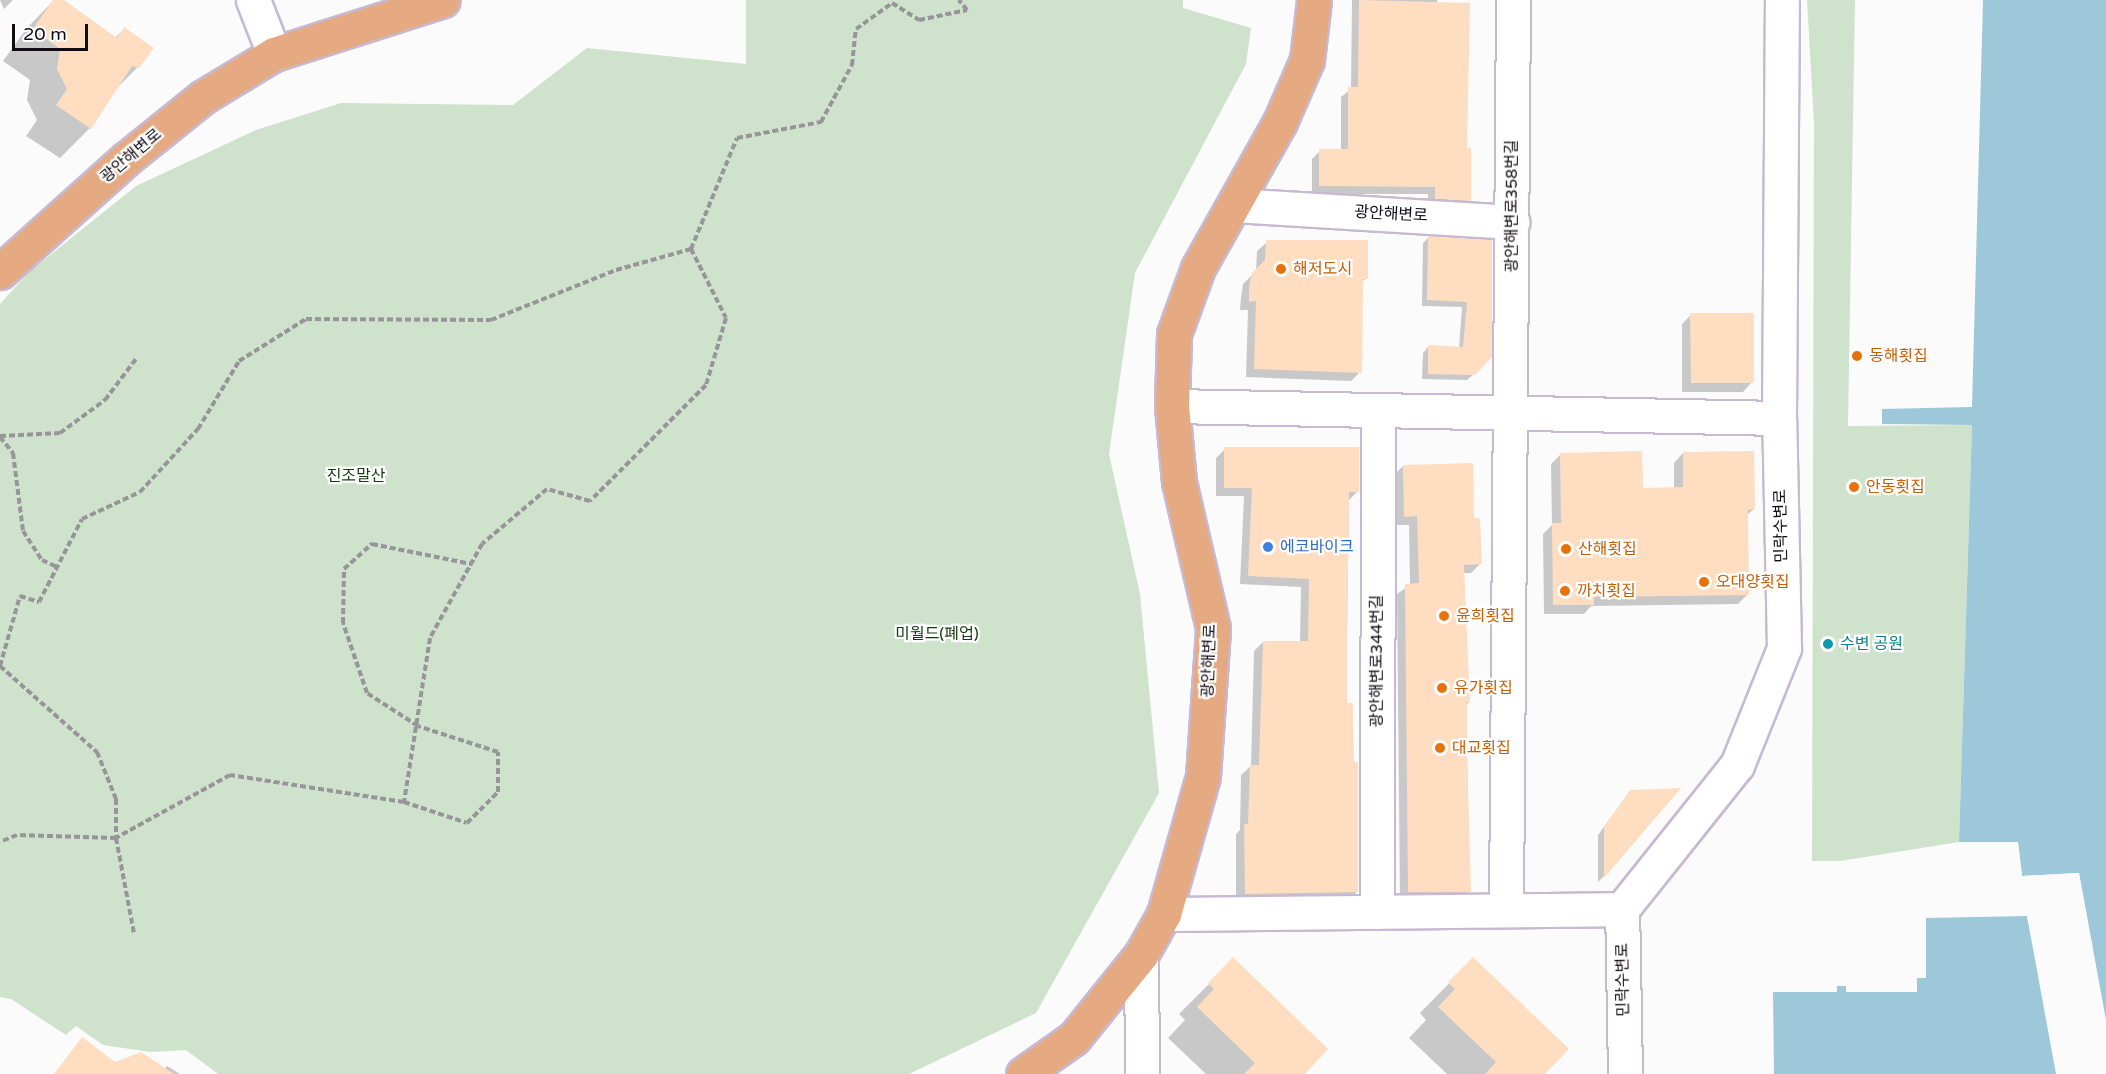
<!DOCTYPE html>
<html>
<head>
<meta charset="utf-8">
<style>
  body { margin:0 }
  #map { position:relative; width:2106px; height:1074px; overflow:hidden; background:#fbfbfb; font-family:"Varela Round","Noto Sans KR",sans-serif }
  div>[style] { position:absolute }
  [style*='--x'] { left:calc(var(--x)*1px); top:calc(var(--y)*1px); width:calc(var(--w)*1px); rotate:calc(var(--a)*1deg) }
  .green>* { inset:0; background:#cee2cc }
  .water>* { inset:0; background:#9cc8d9 }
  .pier>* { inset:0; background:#fbfbfb }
  .shadow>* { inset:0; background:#0003 }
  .building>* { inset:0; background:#ffddc1 }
  .path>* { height:4px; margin-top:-2px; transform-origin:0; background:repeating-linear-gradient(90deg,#979599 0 6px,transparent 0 9px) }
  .roads { filter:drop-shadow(2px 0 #c7b9d1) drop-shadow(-2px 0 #c7b9d1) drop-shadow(0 2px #c7b9d1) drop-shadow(0 -2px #c7b9d1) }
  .minor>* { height:33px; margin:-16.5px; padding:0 16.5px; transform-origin:16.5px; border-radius:16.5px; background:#fff }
  .major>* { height:33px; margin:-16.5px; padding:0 16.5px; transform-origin:16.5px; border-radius:16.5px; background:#e5aa82 }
  .dots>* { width:16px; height:16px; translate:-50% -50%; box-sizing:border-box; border:3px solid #fff; border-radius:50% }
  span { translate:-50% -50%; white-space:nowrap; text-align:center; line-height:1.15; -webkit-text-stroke:4.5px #fff; paint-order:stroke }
  .street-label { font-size:16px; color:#110c14 }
  .food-label { font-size:16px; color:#c56008 }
  .left { translate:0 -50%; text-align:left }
  .park-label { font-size:16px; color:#153c11 }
  .shop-label { font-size:16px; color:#366cbe }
  .culture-label { font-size:16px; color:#0d838f }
  .scale { position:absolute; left:12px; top:24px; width:76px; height:27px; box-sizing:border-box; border:3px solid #110c14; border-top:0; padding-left:8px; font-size:18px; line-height:21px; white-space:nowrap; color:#110c14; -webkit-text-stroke:4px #fff; paint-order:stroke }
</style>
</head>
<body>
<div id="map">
  <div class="green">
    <i style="clip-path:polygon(746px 0,1183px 0,1183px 8px,1251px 28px,1246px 64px,1135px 273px,1109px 454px,1140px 594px,1159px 793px,1036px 1013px,909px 1074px,218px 1074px,186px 1050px,151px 1052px,103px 1045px,76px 1026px,66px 1035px,11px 999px,0 997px,0 304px,29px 272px,136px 186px,256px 130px,341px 103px,513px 105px,587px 48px,746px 64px)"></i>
    <i style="clip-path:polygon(1807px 0,1855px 0,1848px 426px,1972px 425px,1959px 842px,1840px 861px,1812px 861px,1814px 123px)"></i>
  </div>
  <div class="water">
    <i style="clip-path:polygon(1983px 0,2106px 0,2106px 1020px,2079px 873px,2022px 876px,2018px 842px,1959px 842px,1972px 425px,1882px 424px,1882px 409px,1972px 407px)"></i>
    <i style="clip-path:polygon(2027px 916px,2056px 1074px,1774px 1074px,1773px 992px,1837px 992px,1837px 986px,1846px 986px,1846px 992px,1917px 992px,1917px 978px,1926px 978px,1926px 918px)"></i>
  </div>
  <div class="pier">
    <i style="clip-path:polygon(1959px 842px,2018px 842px,2022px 876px,2079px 873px,2106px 1023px,2077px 876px,2021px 879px,2015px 845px)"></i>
    <i style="clip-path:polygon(1959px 914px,2029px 914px,2059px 1074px,2027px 916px)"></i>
  </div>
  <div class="shadow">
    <i style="clip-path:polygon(0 0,13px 0,4px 9px)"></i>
    <i style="clip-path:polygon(54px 0,61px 0,115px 38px,124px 29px,138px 67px,114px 91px,90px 128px,60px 158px,26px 136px,37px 120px,27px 100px,30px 80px,3px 61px,27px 28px)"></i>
    <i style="clip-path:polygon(1352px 0,1437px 0,1466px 150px,1469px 200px,1461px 208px,1428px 206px,1428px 194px,1312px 194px,1312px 159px,1320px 151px,1341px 151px,1341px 97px,1351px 89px)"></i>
    <i style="clip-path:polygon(1429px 237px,1491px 241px,1474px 374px,1467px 380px,1422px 379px,1423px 353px,1428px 347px,1459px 348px,1462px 307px,1422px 306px,1423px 243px)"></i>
    <i style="clip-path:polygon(1267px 242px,1366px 278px,1361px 283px,1360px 372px,1351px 381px,1246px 377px,1248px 310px,1240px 310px,1241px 297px,1243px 284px,1256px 271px,1257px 251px)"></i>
    <i style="clip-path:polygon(1691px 315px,1752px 382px,1743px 392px,1682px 392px,1682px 324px)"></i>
    <i style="clip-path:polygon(1225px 449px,1358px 491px,1349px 500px,1346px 705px,1357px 892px,1348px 900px,1236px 903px,1236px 834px,1240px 830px,1241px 775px,1251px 766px,1254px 651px,1263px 642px,1300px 643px,1301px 587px,1240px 584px,1244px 496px,1216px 496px,1216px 458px)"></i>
    <i style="clip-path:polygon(1683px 453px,1754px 509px,1746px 516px,1747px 595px,1738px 604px,1591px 606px,1584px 614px,1544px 614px,1543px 534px,1552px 525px,1551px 464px,1560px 455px,1641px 489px,1674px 489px,1674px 463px)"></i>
    <i style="clip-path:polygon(1403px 466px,1472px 519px,1480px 564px,1471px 573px,1463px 573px,1469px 702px,1466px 705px,1470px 891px,1461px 900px,1400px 901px,1397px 594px,1410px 585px,1409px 525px,1395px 525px,1394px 475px)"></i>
    <i style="clip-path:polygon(1677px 789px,1603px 877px,1598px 882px,1598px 835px,1625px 798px)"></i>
    <i style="clip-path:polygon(1473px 959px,1543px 1074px,1447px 1074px,1409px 1038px,1426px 1020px,1420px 1013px)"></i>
    <i style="clip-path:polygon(1233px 960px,1303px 1074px,1206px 1074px,1168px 1038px,1185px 1020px,1179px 1014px)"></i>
    <i style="clip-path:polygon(167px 1066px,180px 1074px,141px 1074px,164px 1069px)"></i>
  </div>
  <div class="building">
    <i style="clip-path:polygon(53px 0,64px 0,117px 38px,124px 27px,154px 48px,139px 68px,132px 66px,91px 129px,56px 105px,67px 89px,57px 69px,60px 49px,33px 29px)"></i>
    <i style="clip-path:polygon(1359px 0,1470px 3px,1467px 148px,1471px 148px,1471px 201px,1435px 199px,1435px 187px,1319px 186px,1319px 149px,1348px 149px,1348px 87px,1358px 87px)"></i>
    <i style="clip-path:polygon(1428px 236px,1492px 240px,1492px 357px,1475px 375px,1428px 374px,1428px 345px,1463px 347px,1467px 302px,1427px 300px)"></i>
    <i style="clip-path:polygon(1266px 240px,1368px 240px,1368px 279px,1363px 279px,1362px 373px,1254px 369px,1256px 301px,1249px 302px,1249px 287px,1252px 273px,1265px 260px)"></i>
    <i style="clip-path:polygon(1690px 313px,1754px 313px,1754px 383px,1691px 383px)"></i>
    <i style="clip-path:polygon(1224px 447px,1359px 447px,1359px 492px,1349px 492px,1347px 638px,1347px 703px,1353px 703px,1354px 762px,1358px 762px,1358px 892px,1245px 894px,1244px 824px,1248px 824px,1250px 765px,1259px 765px,1263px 641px,1308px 641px,1309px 579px,1248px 576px,1252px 488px,1224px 488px)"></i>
    <i style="clip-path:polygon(1642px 451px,1643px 488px,1683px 487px,1683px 452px,1754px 451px,1755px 509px,1748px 510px,1749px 595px,1594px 597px,1594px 605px,1553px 605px,1552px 523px,1561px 523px,1560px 453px)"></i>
    <i style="clip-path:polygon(1473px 463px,1474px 518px,1480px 518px,1482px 564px,1464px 565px,1470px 702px,1467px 702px,1467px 763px,1471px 892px,1408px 892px,1405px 584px,1419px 583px,1417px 516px,1404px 517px,1403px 465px)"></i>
    <i style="clip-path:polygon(1681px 788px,1604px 878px,1604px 827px,1630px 790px)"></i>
    <i style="clip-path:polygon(1233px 957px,1328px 1049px,1305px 1074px,1244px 1074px,1255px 1063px,1197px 1007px,1214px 989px,1208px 983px)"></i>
    <i style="clip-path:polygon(1473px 957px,1569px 1049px,1545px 1074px,1485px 1074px,1496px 1062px,1438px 1007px,1455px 989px,1448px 982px)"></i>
    <i style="clip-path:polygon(82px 1037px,115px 1062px,141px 1052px,174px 1074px,54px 1074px)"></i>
  </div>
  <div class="path">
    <i style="--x:691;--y:249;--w:120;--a:-67.5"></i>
    <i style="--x:737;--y:138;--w:86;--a:-10.8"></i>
    <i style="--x:821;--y:122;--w:65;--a:-61.5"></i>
    <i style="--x:852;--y:65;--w:36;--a:-84"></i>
    <i style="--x:856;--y:29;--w:44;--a:-35.8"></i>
    <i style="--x:892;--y:3;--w:32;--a:32"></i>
    <i style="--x:919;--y:20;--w:49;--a:-11.8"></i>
    <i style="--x:967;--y:10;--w:13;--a:-129"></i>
    <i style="--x:0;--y:436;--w:60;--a:-2.9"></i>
    <i style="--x:60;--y:433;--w:56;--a:-36.3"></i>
    <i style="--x:105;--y:400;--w:51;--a:-52.9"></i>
    <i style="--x:0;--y:437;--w:21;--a:51"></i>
    <i style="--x:13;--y:453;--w:79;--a:82.7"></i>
    <i style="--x:23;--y:531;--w:35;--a:57"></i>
    <i style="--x:42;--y:560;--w:17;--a:25"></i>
    <i style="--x:0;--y:666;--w:73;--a:-74.1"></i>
    <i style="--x:20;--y:596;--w:20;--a:18"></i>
    <i style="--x:39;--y:602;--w:93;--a:-62.6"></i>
    <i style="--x:82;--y:519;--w:64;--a:-25"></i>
    <i style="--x:140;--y:492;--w:86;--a:-47.4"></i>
    <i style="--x:198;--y:429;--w:79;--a:-58.9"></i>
    <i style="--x:239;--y:361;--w:79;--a:-32.1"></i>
    <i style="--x:306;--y:319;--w:185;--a:0.3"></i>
    <i style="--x:491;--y:320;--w:135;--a:-21.8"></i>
    <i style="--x:616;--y:270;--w:78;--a:-15.6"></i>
    <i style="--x:691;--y:249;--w:77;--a:63.1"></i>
    <i style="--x:726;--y:318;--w:70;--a:106.6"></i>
    <i style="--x:706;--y:385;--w:164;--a:135"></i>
    <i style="--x:590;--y:501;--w:45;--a:-164.4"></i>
    <i style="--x:547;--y:489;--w:85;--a:139.8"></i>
    <i style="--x:482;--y:544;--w:107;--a:119"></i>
    <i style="--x:430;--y:638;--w:166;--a:99"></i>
    <i style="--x:404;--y:802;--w:176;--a:-171.2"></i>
    <i style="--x:230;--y:775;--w:130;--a:151.1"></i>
    <i style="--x:116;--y:838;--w:99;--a:-178.3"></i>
    <i style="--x:17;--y:835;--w:18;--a:158"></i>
    <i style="--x:0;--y:666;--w:130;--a:41.6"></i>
    <i style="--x:97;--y:752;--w:51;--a:68"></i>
    <i style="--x:116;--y:799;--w:39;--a:90"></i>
    <i style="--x:116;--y:838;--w:97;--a:79.3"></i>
    <i style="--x:404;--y:802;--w:66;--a:18.4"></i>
    <i style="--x:467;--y:823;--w:44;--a:-45"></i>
    <i style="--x:498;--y:792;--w:40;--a:-90"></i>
    <i style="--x:498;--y:752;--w:84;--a:-162"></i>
    <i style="--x:418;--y:726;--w:61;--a:-147.1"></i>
    <i style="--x:367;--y:693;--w:74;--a:-108.9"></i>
    <i style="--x:343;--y:623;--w:54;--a:-88.9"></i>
    <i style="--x:344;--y:569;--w:38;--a:-42"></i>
    <i style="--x:372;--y:544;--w:101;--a:11.4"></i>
  </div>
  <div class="roads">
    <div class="minor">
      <i style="--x:253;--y:0;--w:58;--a:68.7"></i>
      <i style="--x:1234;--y:205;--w:279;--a:3.5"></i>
      <i style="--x:1172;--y:406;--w:607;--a:1.13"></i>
      <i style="--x:1506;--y:910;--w:910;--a:-89.56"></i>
      <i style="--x:1377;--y:912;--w:502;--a:-89.89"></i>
      <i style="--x:1164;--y:914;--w:458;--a:-0.6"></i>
      <i style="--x:1141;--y:955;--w:119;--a:89.5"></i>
      <i style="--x:1625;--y:1074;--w:165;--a:-91"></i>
      <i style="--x:1622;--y:909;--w:184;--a:-51.4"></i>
      <i style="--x:1737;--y:765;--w:126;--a:-68.1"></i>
      <i style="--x:1784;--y:648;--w:230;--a:-91.2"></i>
      <i style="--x:1779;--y:418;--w:418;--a:-89.6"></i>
    </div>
    <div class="major">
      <i style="--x:0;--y:272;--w:169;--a:-41.9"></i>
      <i style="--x:126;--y:159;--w:99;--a:-38.8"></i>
      <i style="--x:203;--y:97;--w:83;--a:-31.2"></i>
      <i style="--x:274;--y:54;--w:177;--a:-17.7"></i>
      <i style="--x:1023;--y:1074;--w:62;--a:-35.2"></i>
      <i style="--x:1074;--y:1038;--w:107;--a:-51.1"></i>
      <i style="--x:1141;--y:955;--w:47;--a:-60.7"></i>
      <i style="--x:1164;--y:914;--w:143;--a:-74.2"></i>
      <i style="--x:1203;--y:776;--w:148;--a:-86.1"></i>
      <i style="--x:1213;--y:628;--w:150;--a:-103.1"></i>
      <i style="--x:1179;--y:482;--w:76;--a:-95.3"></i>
      <i style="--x:1172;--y:406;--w:72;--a:-88.4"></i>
      <i style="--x:1174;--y:334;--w:70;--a:-70"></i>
      <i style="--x:1198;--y:268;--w:167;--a:-60.7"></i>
      <i style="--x:1280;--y:122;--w:68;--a:-66.5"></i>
      <i style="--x:1307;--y:60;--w:60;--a:-83.3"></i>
    </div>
  </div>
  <div class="dots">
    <i style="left:1281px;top:269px;background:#e8710a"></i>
    <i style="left:1857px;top:356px;background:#e8710a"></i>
    <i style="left:1854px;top:487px;background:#e8710a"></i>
    <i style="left:1268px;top:547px;background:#3f7fe0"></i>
    <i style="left:1566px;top:549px;background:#e8710a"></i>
    <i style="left:1704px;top:582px;background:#e8710a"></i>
    <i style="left:1565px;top:591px;background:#e8710a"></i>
    <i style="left:1444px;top:616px;background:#e8710a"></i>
    <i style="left:1828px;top:644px;background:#0f9aa8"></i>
    <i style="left:1442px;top:688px;background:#e8710a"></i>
    <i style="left:1440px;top:748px;background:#e8710a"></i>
  </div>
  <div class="street-label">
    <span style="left:131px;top:156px;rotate:-40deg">광안해변로</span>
    <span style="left:1512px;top:206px;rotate:-90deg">광안해변로358번길</span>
    <span style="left:1391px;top:214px;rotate:3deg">광안해변로</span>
    <span style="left:1781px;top:526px;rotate:-91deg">민락수변로</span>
    <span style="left:1209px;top:661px;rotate:-88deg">광안해변로</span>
    <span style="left:1377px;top:661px;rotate:-90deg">광안해변로344번길</span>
    <span style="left:1623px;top:980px;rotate:-91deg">민락수변로</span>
  </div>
  <div class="food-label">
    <span class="left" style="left:1293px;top:269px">해저도시</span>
    <span class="left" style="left:1869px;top:356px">동해횟집</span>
    <span class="left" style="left:1866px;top:487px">안동횟집</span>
    <span class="left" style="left:1578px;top:549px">산해횟집</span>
    <span class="left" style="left:1716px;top:582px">오대양횟집</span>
    <span class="left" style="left:1577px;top:591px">까치횟집</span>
    <span class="left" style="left:1456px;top:616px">윤희횟집</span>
    <span class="left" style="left:1454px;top:688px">유가횟집</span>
    <span class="left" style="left:1452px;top:748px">대교횟집</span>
  </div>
  <div class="park-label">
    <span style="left:356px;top:476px">진조말산</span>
    <span style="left:937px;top:634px">미월드(폐업)</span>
  </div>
  <div class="shop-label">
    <span class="left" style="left:1280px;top:547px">에코바이크</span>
  </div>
  <div class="culture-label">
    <span class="left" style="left:1840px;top:644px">수변 공원</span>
  </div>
  <div class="scale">20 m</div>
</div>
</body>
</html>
